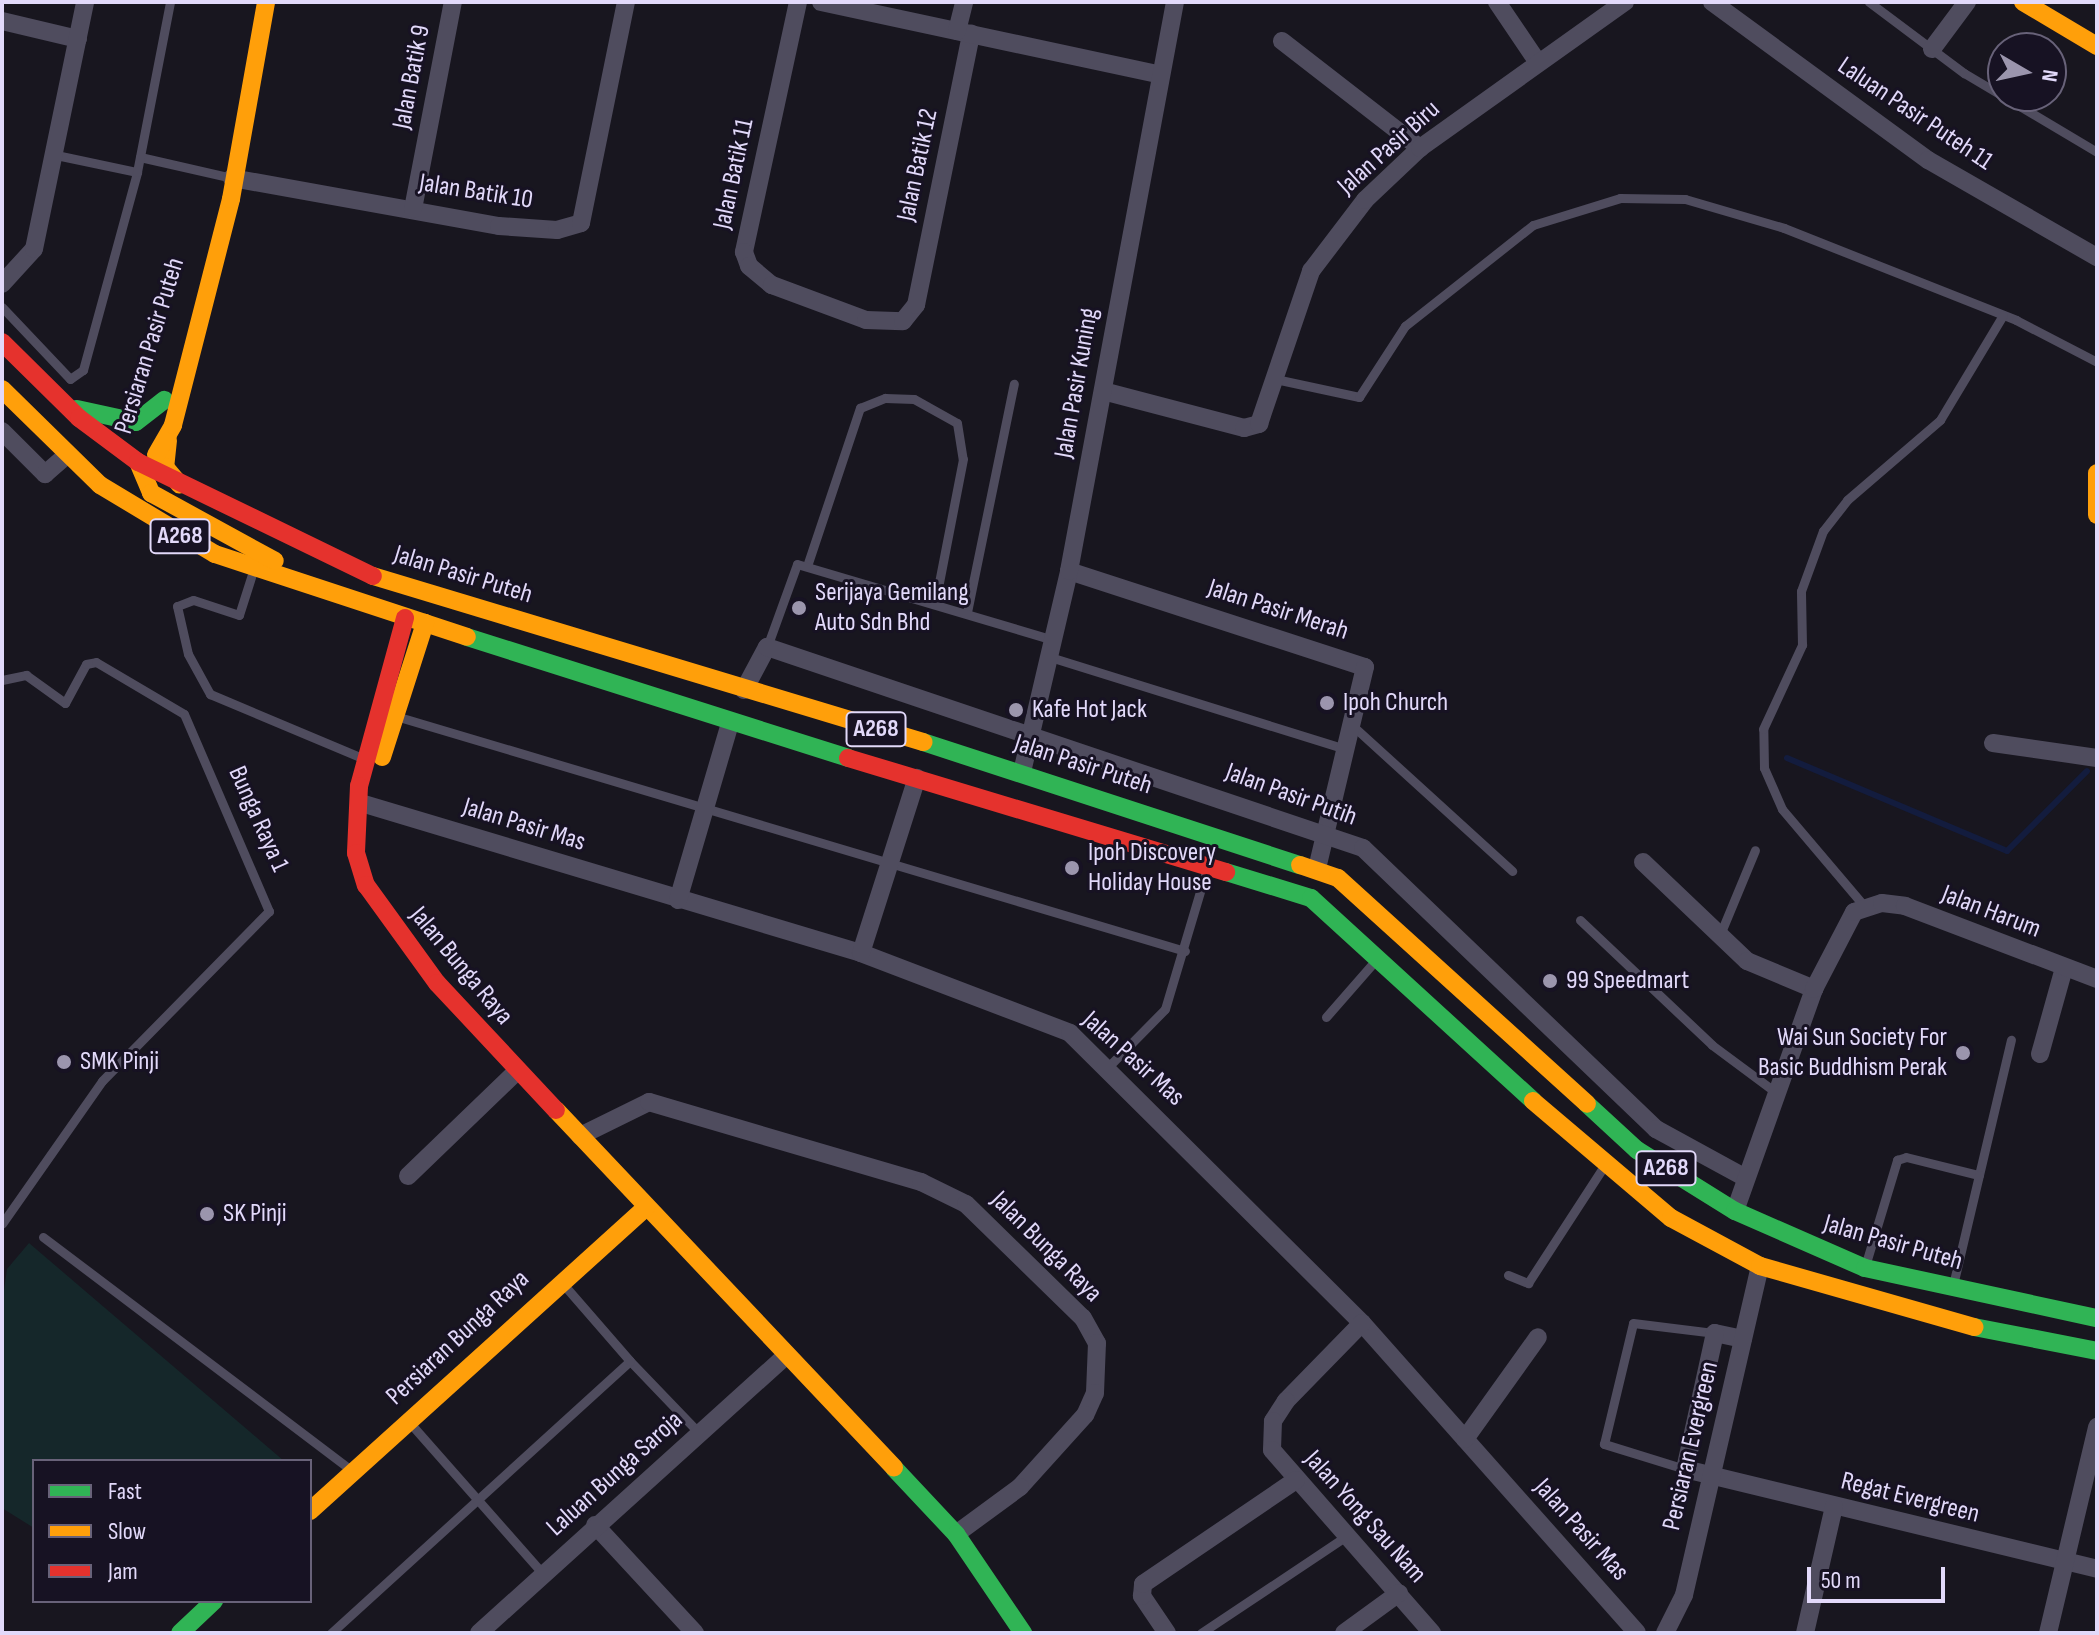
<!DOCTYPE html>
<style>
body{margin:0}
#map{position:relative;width:2099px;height:1635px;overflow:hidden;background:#18161f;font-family:"Sofia Sans Condensed",sans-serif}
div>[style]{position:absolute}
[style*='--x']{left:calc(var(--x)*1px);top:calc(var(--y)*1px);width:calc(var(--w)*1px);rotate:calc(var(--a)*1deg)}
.green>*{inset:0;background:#15272a}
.stream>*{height:6px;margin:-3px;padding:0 3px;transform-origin:3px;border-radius:3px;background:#131c3e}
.lane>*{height:9px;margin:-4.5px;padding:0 4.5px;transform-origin:4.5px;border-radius:4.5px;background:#4f4c5e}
.street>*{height:18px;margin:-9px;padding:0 9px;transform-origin:9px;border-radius:9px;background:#4f4c5e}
.fast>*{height:18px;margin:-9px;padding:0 9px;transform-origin:9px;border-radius:9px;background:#30b455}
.slow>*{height:18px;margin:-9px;padding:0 9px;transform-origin:9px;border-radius:9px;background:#ff9f0a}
.jam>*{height:18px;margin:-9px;padding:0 9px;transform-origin:9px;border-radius:9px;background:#e5322d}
.dots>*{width:22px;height:22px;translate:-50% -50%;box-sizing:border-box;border:4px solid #171223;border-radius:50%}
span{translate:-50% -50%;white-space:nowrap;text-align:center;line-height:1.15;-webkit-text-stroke:6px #171223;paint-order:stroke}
.shield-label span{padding:2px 6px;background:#171223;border:2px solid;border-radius:6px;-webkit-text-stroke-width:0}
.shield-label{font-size:24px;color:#e2d9fa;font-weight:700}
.street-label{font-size:26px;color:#e2d9fa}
.poi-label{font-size:26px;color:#e2d9fa}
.left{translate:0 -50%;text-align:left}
.right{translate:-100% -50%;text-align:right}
.frame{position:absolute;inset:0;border:4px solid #e2d9fa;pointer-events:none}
.legend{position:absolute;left:32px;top:1459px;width:280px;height:144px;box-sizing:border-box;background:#171223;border:2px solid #686279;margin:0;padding:10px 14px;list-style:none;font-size:24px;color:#e2d9fa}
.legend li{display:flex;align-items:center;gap:16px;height:40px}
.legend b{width:40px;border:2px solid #686279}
.north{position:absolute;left:1987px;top:32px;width:80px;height:80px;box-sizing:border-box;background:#171223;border:2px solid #686279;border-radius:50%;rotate:99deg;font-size:22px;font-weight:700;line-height:32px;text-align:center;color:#e2d9fa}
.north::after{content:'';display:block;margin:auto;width:28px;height:36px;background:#9b95ad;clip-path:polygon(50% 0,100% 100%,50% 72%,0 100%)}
.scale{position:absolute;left:1807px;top:1567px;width:138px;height:36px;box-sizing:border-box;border:4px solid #e2d9fa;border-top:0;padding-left:10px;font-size:24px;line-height:28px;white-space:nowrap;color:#e2d9fa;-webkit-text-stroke:6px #171223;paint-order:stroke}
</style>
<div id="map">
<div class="green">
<i style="clip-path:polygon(29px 1243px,284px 1461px,34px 1461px,34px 1528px,2px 1508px,2px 1304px,7px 1269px)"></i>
</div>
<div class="stream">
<i style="--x:1787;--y:758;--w:239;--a:22.9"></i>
<i style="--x:2007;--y:851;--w:113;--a:-45"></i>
</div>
<div class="lane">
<i style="--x:1869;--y:2;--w:119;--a:36.8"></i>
<i style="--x:1964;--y:73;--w:155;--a:30.7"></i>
<i style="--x:56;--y:155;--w:83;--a:11.9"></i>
<i style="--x:140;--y:157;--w:94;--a:12.9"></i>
<i style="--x:2;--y:307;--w:99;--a:46.6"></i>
<i style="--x:70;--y:379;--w:16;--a:-35"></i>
<i style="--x:83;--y:370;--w:205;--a:-74.7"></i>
<i style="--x:137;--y:172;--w:173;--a:-79"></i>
<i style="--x:1280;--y:380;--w:81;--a:12.1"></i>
<i style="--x:1359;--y:397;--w:85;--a:-57.1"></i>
<i style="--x:1405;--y:326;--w:163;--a:-38.3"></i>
<i style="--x:1533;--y:225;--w:91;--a:-17.2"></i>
<i style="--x:1620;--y:198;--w:65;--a:0.9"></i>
<i style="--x:1685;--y:199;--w:103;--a:16.3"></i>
<i style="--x:1784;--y:228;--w:250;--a:21.6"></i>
<i style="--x:2016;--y:320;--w:91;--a:27.4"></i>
<i style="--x:807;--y:566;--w:167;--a:-71.5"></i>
<i style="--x:860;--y:408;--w:27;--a:-22"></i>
<i style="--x:885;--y:398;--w:29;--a:2"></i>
<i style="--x:914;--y:399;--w:49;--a:29.2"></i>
<i style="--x:957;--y:423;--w:36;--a:81"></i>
<i style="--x:963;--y:459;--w:147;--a:101"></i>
<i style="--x:253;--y:571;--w:46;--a:107.7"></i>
<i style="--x:239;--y:615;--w:48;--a:-161.9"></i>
<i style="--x:193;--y:600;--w:17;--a:159"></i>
<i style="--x:177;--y:606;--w:49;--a:77.1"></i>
<i style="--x:188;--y:654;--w:46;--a:61.2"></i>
<i style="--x:210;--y:694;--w:168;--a:22.8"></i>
<i style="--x:967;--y:612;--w:233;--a:-78.4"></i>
<i style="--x:767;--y:647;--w:88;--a:-70.1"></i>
<i style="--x:797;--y:564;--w:267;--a:16.5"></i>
<i style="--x:1050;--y:657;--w:312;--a:17.3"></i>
<i style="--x:2;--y:680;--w:25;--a:-12"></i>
<i style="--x:26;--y:675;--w:48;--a:35.7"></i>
<i style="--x:65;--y:703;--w:44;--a:-61.7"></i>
<i style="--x:86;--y:664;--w:10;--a:-11"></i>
<i style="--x:96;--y:662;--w:102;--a:30.6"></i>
<i style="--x:184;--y:714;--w:215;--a:66.7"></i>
<i style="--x:269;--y:911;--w:238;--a:134.5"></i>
<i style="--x:102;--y:1081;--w:174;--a:125"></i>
<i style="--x:399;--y:717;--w:820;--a:16.58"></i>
<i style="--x:1354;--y:727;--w:214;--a:42.3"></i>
<i style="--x:1865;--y:907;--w:128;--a:-130.3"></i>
<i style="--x:1782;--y:809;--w:45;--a:-113.7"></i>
<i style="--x:1764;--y:768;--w:39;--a:-91"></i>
<i style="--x:1763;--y:729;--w:93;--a:-65.1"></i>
<i style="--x:1802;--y:645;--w:54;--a:-91.1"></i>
<i style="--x:1801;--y:591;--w:64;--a:-69.9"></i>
<i style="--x:1823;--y:531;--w:39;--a:-52"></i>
<i style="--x:1847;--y:500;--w:123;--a:-40.7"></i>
<i style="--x:1940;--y:420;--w:122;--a:-59"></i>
<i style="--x:1580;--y:920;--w:182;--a:43.4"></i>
<i style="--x:1712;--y:1045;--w:77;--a:36.6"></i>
<i style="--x:1719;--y:937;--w:94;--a:-67.5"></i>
<i style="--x:1326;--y:1017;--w:74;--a:-48.8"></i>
<i style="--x:1110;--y:1065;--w:78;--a:-45.5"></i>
<i style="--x:1165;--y:1009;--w:147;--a:-73.4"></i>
<i style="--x:1979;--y:1175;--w:139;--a:-76.7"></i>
<i style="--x:43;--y:1237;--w:385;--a:37.1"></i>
<i style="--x:1866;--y:1263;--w:108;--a:-73.2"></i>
<i style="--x:1897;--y:1160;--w:9;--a:-18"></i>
<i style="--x:1906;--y:1157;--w:75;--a:13.9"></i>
<i style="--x:1979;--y:1175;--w:113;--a:103.3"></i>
<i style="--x:1508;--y:1275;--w:22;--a:22"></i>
<i style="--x:1528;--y:1283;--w:136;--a:-57"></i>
<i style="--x:630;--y:1361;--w:100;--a:46.2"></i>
<i style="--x:410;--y:1423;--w:201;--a:48.6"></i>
<i style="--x:1685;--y:1469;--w:85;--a:-162.8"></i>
<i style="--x:1604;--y:1444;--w:124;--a:-76.5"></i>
<i style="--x:1633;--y:1323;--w:83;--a:7"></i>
<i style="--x:331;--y:1633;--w:404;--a:-42.3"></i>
<i style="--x:630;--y:1361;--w:101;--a:-131"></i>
<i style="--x:1201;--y:1633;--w:177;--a:-33.7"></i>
</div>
<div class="street">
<i style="--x:798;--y:2;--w:256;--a:102.2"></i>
<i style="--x:744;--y:252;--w:15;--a:70"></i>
<i style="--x:749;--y:266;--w:30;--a:40"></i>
<i style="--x:772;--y:285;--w:100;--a:20.4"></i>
<i style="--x:866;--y:320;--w:37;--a:2"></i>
<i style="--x:903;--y:321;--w:21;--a:-51"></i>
<i style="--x:916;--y:305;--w:277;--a:-78.5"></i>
<i style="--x:821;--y:2;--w:345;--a:12.1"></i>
<i style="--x:1497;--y:2;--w:71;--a:55.9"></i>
<i style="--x:1712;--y:2;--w:268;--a:36.2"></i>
<i style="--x:1928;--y:160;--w:195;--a:29.9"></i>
<i style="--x:2;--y:21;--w:78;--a:13.3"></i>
<i style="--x:957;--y:31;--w:30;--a:-76"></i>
<i style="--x:1282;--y:41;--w:175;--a:37.8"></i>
<i style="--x:1932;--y:49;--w:59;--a:-53.3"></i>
<i style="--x:232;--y:178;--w:271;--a:10.2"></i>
<i style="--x:499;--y:226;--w:58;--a:3.9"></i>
<i style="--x:557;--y:230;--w:25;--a:-16"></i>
<i style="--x:581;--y:223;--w:226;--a:-78.5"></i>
<i style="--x:413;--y:209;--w:211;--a:-79.1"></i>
<i style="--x:2;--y:284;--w:47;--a:-47.6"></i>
<i style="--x:34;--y:249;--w:252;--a:-78.3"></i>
<i style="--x:1103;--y:391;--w:146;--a:14.7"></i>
<i style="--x:1244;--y:428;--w:16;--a:-15"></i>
<i style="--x:1259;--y:424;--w:162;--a:-71.2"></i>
<i style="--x:1311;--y:271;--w:89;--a:-52.7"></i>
<i style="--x:1365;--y:200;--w:76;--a:-43.4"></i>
<i style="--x:1420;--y:148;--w:252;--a:-35.5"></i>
<i style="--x:2;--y:431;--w:61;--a:45"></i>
<i style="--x:45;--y:474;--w:30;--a:-41"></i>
<i style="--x:1069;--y:571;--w:311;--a:18"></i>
<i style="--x:1365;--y:667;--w:208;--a:103.4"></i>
<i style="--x:744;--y:690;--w:49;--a:-61.9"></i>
<i style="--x:767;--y:647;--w:629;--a:18.64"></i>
<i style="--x:1363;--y:848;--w:406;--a:43.8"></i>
<i style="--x:1656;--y:1129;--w:102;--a:28.6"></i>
<i style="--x:1993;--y:743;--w:105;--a:8.2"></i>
<i style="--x:1022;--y:772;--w:206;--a:-76.8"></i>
<i style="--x:1069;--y:571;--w:579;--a:-79.45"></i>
<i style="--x:361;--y:803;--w:522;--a:16.7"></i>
<i style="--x:861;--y:953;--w:224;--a:20.9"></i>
<i style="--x:1070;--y:1033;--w:412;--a:44.8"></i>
<i style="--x:1362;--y:1323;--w:414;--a:48.4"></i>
<i style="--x:1643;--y:862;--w:144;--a:43.6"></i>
<i style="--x:1747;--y:961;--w:73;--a:22.7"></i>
<i style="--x:678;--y:900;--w:184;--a:-73.6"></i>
<i style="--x:861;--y:953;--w:184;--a:-72.3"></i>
<i style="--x:2040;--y:1054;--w:89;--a:-74.4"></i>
<i style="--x:580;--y:1136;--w:77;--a:-26.2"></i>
<i style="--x:649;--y:1102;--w:284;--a:16.4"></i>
<i style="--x:921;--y:1182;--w:50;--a:26.1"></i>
<i style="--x:966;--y:1204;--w:163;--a:44.3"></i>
<i style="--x:1083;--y:1318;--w:29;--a:61"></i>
<i style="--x:1097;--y:1343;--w:50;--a:92.3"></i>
<i style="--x:1095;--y:1393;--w:24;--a:114"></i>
<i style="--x:1085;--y:1415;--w:97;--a:132.1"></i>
<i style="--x:1020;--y:1487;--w:79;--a:143.7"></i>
<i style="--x:408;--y:1176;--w:151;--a:-43.9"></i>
<i style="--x:1735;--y:1211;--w:236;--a:-70.4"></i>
<i style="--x:1814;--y:989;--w:87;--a:-62.5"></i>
<i style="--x:1854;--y:912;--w:29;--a:-18"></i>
<i style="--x:1882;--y:903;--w:23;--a:7"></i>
<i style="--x:1905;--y:906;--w:205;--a:20.8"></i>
<i style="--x:1362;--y:1323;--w:109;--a:134.3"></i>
<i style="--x:1286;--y:1401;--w:24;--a:123"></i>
<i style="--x:1273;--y:1421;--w:29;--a:92"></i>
<i style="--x:1272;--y:1450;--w:243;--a:48.8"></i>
<i style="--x:1743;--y:1339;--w:29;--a:-168"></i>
<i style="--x:1715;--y:1333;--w:139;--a:102.4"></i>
<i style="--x:1685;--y:1469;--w:424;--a:13.6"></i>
<i style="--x:1465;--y:1439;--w:125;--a:-54.4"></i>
<i style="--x:595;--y:1525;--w:147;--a:47.2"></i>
<i style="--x:479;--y:1633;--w:415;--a:-42.1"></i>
<i style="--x:1167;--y:1633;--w:45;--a:-124"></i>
<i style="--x:1142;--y:1596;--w:12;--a:-85"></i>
<i style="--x:1143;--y:1584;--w:185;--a:-34.2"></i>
<i style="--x:1344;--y:1633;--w:68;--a:-36"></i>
<i style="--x:1665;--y:1633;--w:42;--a:-63.4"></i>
<i style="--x:1684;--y:1595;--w:338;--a:-77"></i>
<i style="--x:1805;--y:1633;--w:130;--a:-77.1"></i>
<i style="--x:2048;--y:1633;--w:212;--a:-76.6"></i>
</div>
<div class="fast">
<i style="--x:77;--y:409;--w:60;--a:12.4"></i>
<i style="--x:136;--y:422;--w:36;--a:-38"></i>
<i style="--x:467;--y:637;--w:400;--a:17.6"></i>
<i style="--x:923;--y:742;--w:397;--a:18.1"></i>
<i style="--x:1226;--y:872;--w:89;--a:17"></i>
<i style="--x:1311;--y:898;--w:301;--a:42.4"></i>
<i style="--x:1587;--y:1104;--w:68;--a:42.6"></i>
<i style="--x:1637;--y:1150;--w:115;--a:31.9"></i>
<i style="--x:1735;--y:1211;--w:142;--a:23.7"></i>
<i style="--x:1865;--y:1268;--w:237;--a:12.2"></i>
<i style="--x:1974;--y:1327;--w:125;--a:11"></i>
<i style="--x:894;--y:1468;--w:91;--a:46.8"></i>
<i style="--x:956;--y:1534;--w:120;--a:55.9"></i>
<i style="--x:180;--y:1633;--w:47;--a:-43.3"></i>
</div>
<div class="slow">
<i style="--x:2023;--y:2;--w:86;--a:30.7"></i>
<i style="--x:2;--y:389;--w:137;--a:44.4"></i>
<i style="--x:100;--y:485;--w:134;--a:31"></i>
<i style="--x:215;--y:554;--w:265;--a:18.2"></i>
<i style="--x:168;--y:440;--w:27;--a:96"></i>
<i style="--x:165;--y:467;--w:23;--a:50"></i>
<i style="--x:156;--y:455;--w:34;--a:-60"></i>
<i style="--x:173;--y:425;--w:233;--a:-75.6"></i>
<i style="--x:231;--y:199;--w:200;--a:-79.9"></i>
<i style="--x:138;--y:462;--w:34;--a:67"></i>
<i style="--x:151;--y:493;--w:141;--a:28.7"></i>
<i style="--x:2097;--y:473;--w:42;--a:90"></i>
<i style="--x:373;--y:576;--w:575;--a:16.79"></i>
<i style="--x:382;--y:757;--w:141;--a:-72.2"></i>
<i style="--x:1300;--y:865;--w:40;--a:18.9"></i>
<i style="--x:1338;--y:878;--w:336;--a:42.2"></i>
<i style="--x:1533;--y:1101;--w:181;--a:40.3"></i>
<i style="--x:1671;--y:1218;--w:101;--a:28.3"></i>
<i style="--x:1760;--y:1266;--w:223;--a:15.9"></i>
<i style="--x:556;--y:1110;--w:492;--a:46.6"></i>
<i style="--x:310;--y:1511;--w:453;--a:-42.1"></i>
</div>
<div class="jam">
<i style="--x:2;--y:342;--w:108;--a:44.6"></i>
<i style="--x:79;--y:418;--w:74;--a:36.7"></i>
<i style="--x:138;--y:462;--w:261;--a:25.9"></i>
<i style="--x:405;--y:618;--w:174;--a:105.3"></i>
<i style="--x:359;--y:786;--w:67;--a:92.6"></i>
<i style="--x:356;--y:853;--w:34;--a:73"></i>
<i style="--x:366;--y:885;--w:121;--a:54.1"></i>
<i style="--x:437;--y:983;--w:174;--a:46.9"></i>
<i style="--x:848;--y:758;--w:395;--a:16.8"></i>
</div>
<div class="dots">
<i style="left:799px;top:608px;background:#9b95ad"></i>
<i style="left:1327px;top:703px;background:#9b95ad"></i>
<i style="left:1016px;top:710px;background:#9b95ad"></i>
<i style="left:1072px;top:868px;background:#9b95ad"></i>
<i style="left:1550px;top:981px;background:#9b95ad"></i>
<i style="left:1963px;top:1053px;background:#9b95ad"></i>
<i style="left:64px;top:1062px;background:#9b95ad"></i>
<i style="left:207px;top:1214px;background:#9b95ad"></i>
</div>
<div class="shield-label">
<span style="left:180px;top:536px">A268</span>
<span style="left:876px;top:729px">A268</span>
<span style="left:1666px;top:1168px">A268</span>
</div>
<div class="street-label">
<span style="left:412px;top:77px;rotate:-79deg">Jalan Batik 9</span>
<span style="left:1915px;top:114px;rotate:34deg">Laluan Pasir Puteh 11</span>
<span style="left:1389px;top:148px;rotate:-42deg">Jalan Pasir Biru</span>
<span style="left:918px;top:165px;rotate:-78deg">Jalan Batik 12</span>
<span style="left:734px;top:174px;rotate:-78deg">Jalan Batik 11</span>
<span style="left:476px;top:192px;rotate:9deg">Jalan Batik 10</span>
<span style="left:150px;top:346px;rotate:-73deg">Persiaran Pasir Puteh</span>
<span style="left:1077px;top:383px;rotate:-80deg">Jalan Pasir Kuning</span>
<span style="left:463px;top:575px;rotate:17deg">Jalan Pasir Puteh</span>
<span style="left:1278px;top:610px;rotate:18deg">Jalan Pasir Merah</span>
<span style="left:1083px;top:765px;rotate:18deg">Jalan Pasir Puteh</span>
<span style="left:1291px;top:795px;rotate:20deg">Jalan Pasir Putih</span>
<span style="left:258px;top:819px;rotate:66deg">Bunga Raya 1</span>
<span style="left:524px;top:825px;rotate:17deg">Jalan Pasir Mas</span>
<span style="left:1991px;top:912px;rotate:21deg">Jalan Harum</span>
<span style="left:461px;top:966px;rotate:50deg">Jalan Bunga Raya</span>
<span style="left:1133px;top:1059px;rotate:42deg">Jalan Pasir Mas</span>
<span style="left:1893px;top:1243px;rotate:16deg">Jalan Pasir Puteh</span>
<span style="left:1046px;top:1247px;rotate:45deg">Jalan Bunga Raya</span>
<span style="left:458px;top:1338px;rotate:-43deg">Persiaran Bunga Raya</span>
<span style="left:1691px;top:1446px;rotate:-77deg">Persiaran Evergreen</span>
<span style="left:615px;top:1474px;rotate:-42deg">Laluan Bunga Saroja</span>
<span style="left:1910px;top:1498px;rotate:14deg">Regat Evergreen</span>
<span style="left:1365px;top:1517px;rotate:48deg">Jalan Yong Sau Nam</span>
<span style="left:1581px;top:1530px;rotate:48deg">Jalan Pasir Mas</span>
</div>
<div class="poi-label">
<span class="left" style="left:815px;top:608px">Serijaya Gemilang<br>Auto Sdn Bhd</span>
<span class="left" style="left:1343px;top:703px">Ipoh Church</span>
<span class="left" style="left:1032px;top:710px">Kafe Hot Jack</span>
<span class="left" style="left:1088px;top:868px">Ipoh Discovery<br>Holiday House</span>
<span class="left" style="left:1566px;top:981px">99 Speedmart</span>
<span class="right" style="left:1947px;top:1053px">Wai Sun Society For<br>Basic Buddhism Perak</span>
<span class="left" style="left:80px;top:1062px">SMK Pinji</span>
<span class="left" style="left:223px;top:1214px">SK Pinji</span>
</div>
<div class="frame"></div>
<ul class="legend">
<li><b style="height:10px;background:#30b455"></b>Fast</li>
<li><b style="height:10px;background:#ff9f0a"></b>Slow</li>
<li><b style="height:10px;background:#e5322d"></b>Jam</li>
</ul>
<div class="north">N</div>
<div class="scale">50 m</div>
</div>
